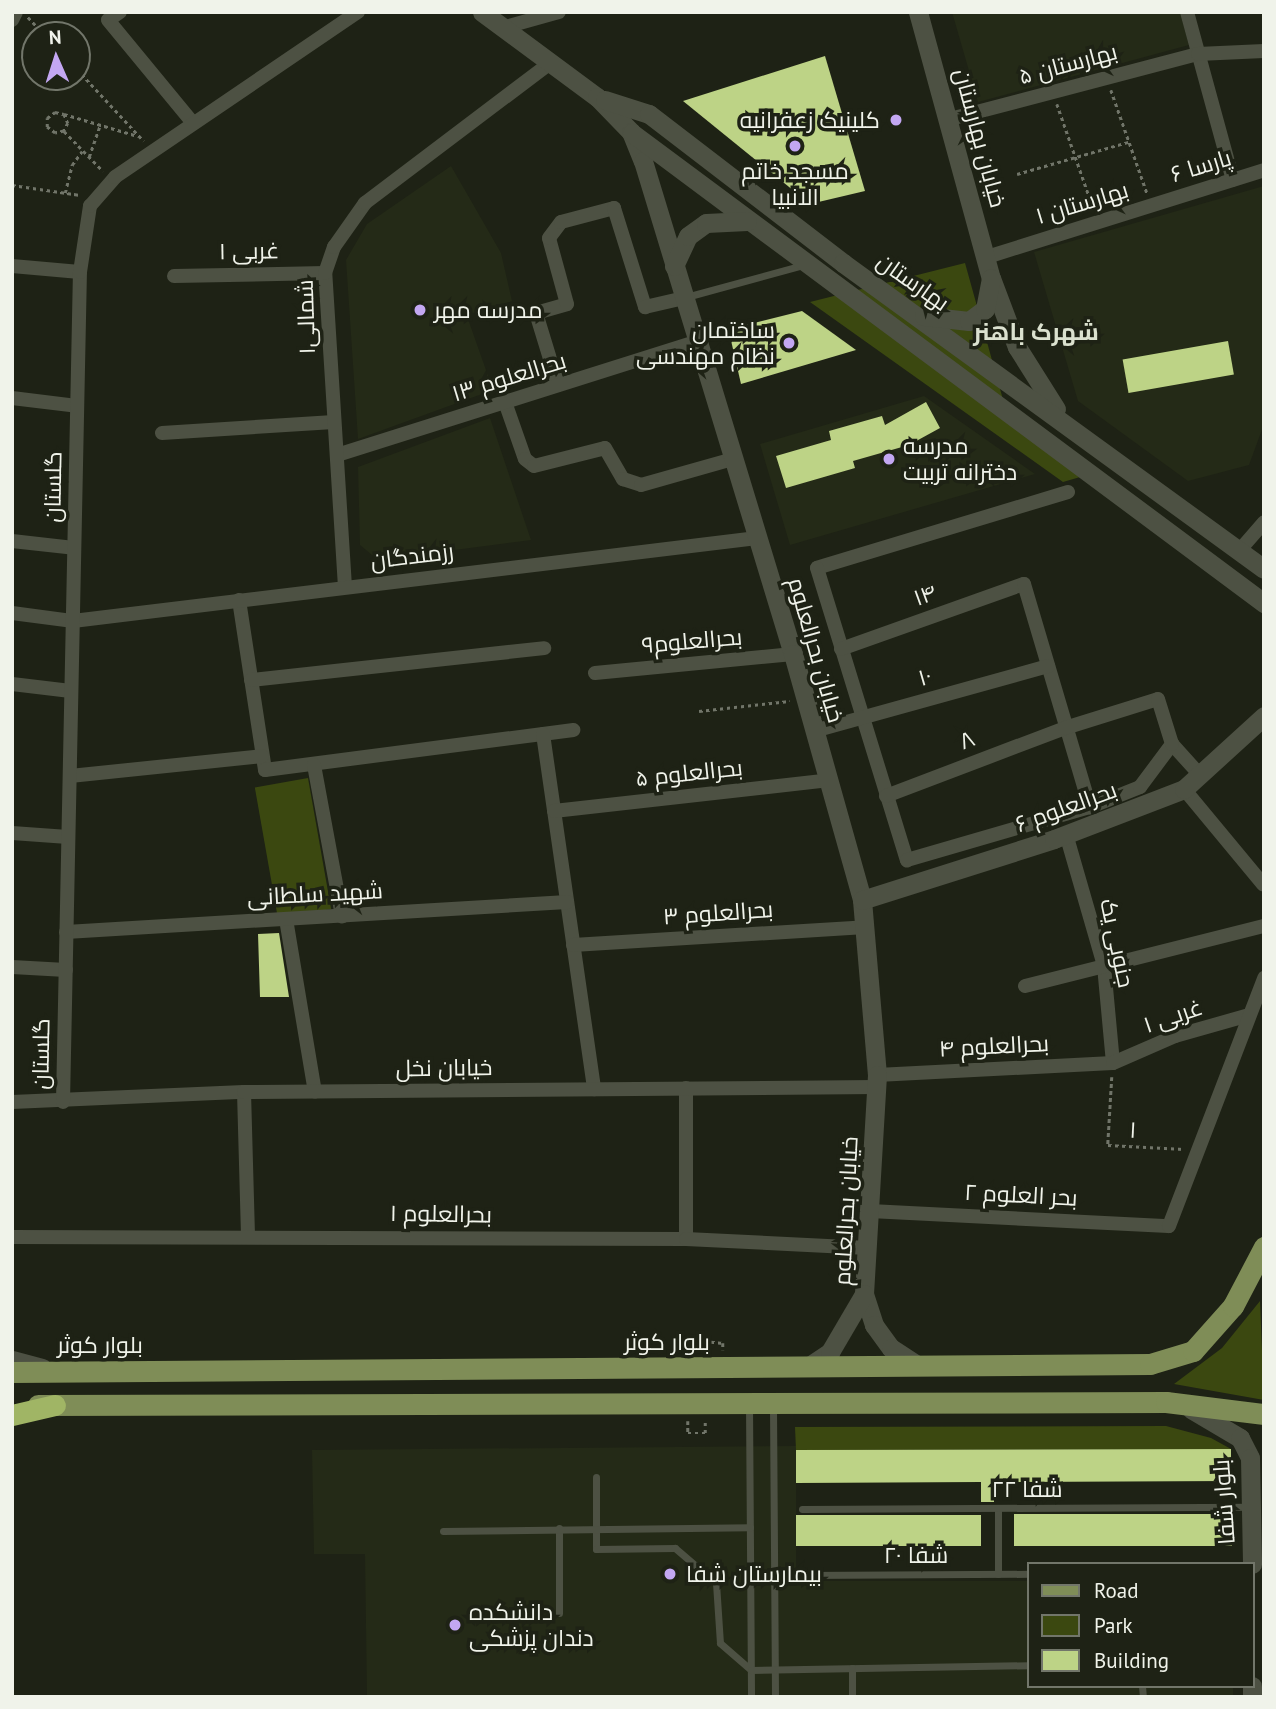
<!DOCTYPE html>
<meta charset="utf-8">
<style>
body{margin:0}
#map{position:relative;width:1276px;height:1709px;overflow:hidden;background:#1e2215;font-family:"PT Sans",Cairo,sans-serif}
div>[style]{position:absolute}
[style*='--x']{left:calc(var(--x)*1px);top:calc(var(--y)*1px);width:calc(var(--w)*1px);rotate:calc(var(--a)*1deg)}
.built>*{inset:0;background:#242a17}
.green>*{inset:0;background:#3b4810;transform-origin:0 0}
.building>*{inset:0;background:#bdd386;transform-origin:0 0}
.path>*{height:2.5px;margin-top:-1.25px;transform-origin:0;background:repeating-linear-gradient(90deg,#717569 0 3.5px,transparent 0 7px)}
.lane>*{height:7px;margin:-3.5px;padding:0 3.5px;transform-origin:3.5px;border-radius:3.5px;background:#4d5143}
.street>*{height:14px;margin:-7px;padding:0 7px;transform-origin:7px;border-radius:7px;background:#4d5143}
.secondary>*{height:19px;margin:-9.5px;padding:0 9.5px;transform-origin:9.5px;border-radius:9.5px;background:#4d5143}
.primary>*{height:21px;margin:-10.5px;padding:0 10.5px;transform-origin:10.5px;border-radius:10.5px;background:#7f8d57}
.highway>*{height:21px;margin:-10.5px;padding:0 10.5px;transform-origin:10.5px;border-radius:10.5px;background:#a0b565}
.dots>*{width:19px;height:19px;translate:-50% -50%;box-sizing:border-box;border:4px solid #1e2215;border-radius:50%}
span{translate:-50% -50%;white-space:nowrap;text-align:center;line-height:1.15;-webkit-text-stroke:7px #1e2215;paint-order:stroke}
.street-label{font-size:23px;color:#f0f3ea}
.poi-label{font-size:23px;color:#f0f3ea}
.right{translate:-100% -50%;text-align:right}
.left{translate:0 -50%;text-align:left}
.neighbourhood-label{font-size:24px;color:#dbe1cf;font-weight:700}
.frame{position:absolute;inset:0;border:14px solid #f0f3ea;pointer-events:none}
.legend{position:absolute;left:1027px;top:1562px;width:228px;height:126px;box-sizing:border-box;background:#1e2215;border:2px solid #72766a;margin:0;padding:9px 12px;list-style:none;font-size:21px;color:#f0f3ea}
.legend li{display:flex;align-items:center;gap:14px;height:35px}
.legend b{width:35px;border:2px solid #72766a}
.north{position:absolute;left:21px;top:21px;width:70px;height:70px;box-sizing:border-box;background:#1e2215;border:2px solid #72766a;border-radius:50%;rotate:357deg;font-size:19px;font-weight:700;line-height:28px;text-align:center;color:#f0f3ea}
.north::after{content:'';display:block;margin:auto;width:24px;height:32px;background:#c3a7f2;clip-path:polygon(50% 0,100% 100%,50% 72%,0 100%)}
</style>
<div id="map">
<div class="built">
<i style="clip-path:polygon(952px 12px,1180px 12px,1189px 45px,978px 102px)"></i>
<i style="clip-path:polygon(451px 166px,501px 253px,512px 301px,468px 319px,493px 390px,358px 439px,346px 260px,367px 224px)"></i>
<i style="clip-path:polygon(1264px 186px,1264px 424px,1249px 465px,1188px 481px,1078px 401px,1034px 252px)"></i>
<i style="clip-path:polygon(924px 396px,1035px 474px,790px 545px,760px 444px)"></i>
<i style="clip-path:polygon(490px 418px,531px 540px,378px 560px,360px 545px,358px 467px)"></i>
<i style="clip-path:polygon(796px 1446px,796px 1581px,1029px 1581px,1029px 1686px,1233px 1686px,1233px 1697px,367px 1697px,365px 1554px,314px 1554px,312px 1450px)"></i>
</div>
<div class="green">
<i style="clip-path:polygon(965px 263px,1007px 414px,1087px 475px,1063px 482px,810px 302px)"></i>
<i style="left:308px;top:778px;width:133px;height:54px;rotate:80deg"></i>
<i style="clip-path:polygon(1260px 1301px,1264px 1400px,1174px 1384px,1222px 1348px)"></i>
<i style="clip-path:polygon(1166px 1426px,1211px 1438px,1231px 1449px,796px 1450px,795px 1427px)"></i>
</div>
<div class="building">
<i style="clip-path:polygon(825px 56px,865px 191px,810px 204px,683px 101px)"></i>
<i style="clip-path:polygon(802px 311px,856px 350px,741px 384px,730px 336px,738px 327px)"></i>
<i style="left:1228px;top:341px;width:34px;height:107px;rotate:80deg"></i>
<i style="clip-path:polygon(926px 402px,940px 428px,909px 445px,853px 461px,855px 468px,786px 488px,776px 456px,831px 440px,829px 431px,882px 416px,885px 425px)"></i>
<i style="clip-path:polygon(279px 933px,289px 997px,260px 997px,258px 934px)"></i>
<i style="clip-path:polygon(1231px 1449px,1231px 1481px,994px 1482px,994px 1502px,981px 1502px,981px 1482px,796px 1483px,796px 1450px)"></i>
<i style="left:1014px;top:1514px;width:218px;height:32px"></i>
<i style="left:796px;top:1515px;width:185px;height:31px"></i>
</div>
<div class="path">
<i style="--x:28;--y:17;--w:25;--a:47"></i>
<i style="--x:77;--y:69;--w:98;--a:47.1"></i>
<i style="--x:1111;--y:90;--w:109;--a:70.7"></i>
<i style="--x:1057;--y:104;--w:112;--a:70.8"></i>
<i style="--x:55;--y:112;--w:9;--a:13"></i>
<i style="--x:64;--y:114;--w:10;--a:66"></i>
<i style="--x:68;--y:123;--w:9;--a:117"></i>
<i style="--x:64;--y:131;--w:9;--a:167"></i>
<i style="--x:55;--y:133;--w:10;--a:-143"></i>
<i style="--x:47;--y:127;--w:9;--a:-90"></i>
<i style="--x:47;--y:118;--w:10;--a:-37"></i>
<i style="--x:64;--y:114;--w:77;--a:16.6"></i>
<i style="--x:64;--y:131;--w:56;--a:45.7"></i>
<i style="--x:89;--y:157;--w:34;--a:-71"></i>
<i style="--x:1017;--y:174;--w:116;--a:-16.1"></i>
<i style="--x:12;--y:185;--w:69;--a:8.4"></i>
<i style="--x:65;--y:193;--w:29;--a:-76"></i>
<i style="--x:72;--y:165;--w:17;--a:-54"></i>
<i style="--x:699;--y:711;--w:91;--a:-6.3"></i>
<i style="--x:1112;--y:1077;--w:68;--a:93.4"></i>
<i style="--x:1108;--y:1145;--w:76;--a:3"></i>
<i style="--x:704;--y:1350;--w:9;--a:-90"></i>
<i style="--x:704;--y:1341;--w:19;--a:6"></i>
<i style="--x:723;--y:1343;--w:7;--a:90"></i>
<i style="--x:688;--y:1421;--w:12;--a:90"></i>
<i style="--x:688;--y:1433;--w:17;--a:0"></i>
<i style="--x:705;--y:1433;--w:13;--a:-90"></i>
</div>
<div class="lane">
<i style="--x:686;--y:297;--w:121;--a:-15.3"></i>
<i style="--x:749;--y:1404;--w:293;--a:89.6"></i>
<i style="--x:773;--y:1407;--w:290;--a:89.6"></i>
<i style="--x:596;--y:1477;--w:72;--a:90"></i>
<i style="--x:596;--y:1549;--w:79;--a:-0.7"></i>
<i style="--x:675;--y:1548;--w:54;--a:40.5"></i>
<i style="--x:716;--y:1583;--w:60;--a:86.2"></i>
<i style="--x:720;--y:1643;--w:41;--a:41.1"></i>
<i style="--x:751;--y:1670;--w:278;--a:-1"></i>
<i style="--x:998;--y:1508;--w:66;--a:90"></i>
<i style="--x:802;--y:1509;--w:448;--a:-0.3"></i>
<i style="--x:559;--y:1528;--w:85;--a:90"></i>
<i style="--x:443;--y:1531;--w:307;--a:-0.7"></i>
<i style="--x:802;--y:1575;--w:227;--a:-0.3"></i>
<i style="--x:852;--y:1668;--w:29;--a:90"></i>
<i style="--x:1142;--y:1686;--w:11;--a:85"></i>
</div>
<div class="street">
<i style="--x:120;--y:12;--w:14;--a:146"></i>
<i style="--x:108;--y:20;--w:134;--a:50.5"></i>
<i style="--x:1187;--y:12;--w:174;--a:74.7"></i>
<i style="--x:12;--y:20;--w:9;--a:-63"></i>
<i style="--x:502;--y:28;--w:59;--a:-15.7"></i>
<i style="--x:950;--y:119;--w:256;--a:-14.7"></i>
<i style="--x:1198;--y:54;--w:66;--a:-2.6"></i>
<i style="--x:987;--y:257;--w:290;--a:-17.4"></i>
<i style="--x:12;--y:266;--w:68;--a:5"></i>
<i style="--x:174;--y:276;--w:151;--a:-1.1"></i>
<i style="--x:558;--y:385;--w:75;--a:-107"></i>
<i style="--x:536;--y:313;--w:32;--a:-16"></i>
<i style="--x:567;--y:304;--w:68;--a:-105.3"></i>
<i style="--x:549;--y:238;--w:20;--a:-53"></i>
<i style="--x:561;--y:222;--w:55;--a:-14.8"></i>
<i style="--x:614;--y:208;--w:104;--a:72.6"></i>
<i style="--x:645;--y:307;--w:39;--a:-13"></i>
<i style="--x:12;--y:398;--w:65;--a:7"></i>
<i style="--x:505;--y:402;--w:60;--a:70.7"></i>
<i style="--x:525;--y:459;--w:11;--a:38"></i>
<i style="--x:534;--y:466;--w:73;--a:-14.2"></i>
<i style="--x:605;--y:448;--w:36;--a:60"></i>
<i style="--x:623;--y:479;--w:19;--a:18"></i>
<i style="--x:641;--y:485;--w:96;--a:-15.8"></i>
<i style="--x:162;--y:433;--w:172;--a:-3.7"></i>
<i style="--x:337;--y:455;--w:376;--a:-17.5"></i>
<i style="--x:1068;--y:492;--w:262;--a:163.2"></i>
<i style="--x:817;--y:568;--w:306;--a:72.9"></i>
<i style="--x:907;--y:860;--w:191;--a:-16.2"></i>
<i style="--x:1090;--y:807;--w:54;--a:-21.8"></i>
<i style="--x:1140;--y:787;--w:54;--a:-53.3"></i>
<i style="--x:1172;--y:744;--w:42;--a:47.9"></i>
<i style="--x:12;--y:541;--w:62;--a:6.4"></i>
<i style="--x:1239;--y:551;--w:38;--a:-49"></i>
<i style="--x:345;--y:587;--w:315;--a:-93.6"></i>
<i style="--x:325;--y:273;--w:28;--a:-71"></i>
<i style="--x:334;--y:247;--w:54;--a:-54.8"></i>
<i style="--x:365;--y:203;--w:232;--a:-37.1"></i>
<i style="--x:239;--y:600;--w:172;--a:81.3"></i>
<i style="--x:265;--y:770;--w:311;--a:-7.4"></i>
<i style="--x:12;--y:613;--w:62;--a:7.5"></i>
<i style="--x:73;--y:621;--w:689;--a:-6.92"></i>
<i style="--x:841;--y:649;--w:194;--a:-19.6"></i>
<i style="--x:1024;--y:584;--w:233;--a:73.5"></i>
<i style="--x:595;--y:673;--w:199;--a:-5.5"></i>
<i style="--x:251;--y:680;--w:295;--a:-6.2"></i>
<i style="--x:12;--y:684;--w:59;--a:6.8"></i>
<i style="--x:814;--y:731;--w:243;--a:-15.5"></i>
<i style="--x:543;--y:734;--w:359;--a:81.8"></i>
<i style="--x:314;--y:765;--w:154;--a:79.5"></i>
<i style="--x:70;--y:776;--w:193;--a:-5.9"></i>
<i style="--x:1184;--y:789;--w:124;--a:50.3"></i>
<i style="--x:886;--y:796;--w:191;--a:-20.8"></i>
<i style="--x:1065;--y:728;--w:97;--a:-17.3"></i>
<i style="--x:1158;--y:699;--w:47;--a:72.7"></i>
<i style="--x:554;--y:811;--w:277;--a:-6.4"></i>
<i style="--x:12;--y:833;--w:56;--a:4.1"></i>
<i style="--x:1066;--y:834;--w:137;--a:73.9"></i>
<i style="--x:1104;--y:966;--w:97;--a:84.7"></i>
<i style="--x:286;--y:919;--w:175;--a:80.5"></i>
<i style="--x:66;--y:932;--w:502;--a:-3.43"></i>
<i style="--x:573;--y:945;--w:293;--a:-3.5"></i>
<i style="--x:12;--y:967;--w:54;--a:3.2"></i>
<i style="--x:1025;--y:986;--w:246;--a:-14.1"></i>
<i style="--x:877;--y:1075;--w:236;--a:-2.9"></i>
<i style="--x:1113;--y:1063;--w:68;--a:-23.5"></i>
<i style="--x:1175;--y:1036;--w:77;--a:-15.8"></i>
<i style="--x:686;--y:1088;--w:151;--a:90"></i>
<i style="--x:244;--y:1092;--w:142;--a:88.4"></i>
<i style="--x:12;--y:1102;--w:232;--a:-2.5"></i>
<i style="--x:244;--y:1092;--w:633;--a:-0.45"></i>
<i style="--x:63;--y:1102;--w:830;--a:-88.83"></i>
<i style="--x:80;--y:272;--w:67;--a:-81.4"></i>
<i style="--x:90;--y:206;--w:38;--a:-49"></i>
<i style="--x:115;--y:177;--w:294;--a:-34.2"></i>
<i style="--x:870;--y:1211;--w:299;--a:2.9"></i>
<i style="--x:1169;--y:1226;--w:266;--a:-69"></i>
<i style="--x:12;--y:1237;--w:674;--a:0.17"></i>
<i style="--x:686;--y:1239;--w:182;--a:2.8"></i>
</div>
<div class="secondary">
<i style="--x:482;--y:12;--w:143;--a:36.5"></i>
<i style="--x:597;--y:97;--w:49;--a:45.8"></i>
<i style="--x:631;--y:132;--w:31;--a:68"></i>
<i style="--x:643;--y:161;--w:515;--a:73.08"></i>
<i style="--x:793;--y:654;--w:255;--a:74.3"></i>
<i style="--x:862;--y:900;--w:176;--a:85.1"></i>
<i style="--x:877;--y:1075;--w:219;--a:93.4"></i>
<i style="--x:864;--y:1294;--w:33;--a:72"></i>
<i style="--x:874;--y:1325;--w:29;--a:54"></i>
<i style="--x:891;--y:1348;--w:31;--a:33"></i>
<i style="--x:918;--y:12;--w:276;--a:74.7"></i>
<i style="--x:991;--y:278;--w:74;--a:69.4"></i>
<i style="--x:1017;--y:347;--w:73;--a:57.8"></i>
<i style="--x:605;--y:100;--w:46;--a:17.7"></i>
<i style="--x:649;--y:114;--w:245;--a:37.5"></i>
<i style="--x:843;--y:263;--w:520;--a:36.01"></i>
<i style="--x:632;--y:133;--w:788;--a:36.64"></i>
<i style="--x:674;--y:266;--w:33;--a:-65"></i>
<i style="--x:688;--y:236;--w:22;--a:-36"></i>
<i style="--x:706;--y:223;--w:41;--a:-2.8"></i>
<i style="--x:924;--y:316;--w:45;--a:6.3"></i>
<i style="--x:969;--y:321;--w:20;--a:-37"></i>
<i style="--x:985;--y:309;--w:31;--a:-79"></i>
<i style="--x:862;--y:900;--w:201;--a:-17.6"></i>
<i style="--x:1054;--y:839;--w:139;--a:-21"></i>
<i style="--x:1184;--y:789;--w:108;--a:-42.4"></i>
<i style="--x:12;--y:1360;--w:31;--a:15"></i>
<i style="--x:808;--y:1367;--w:27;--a:-34"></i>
<i style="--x:830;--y:1352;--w:67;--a:-59.6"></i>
<i style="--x:1191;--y:1409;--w:57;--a:30.6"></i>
<i style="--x:1240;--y:1438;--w:22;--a:63"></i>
<i style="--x:1250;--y:1458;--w:106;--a:88.9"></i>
<i style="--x:1252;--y:1686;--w:11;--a:90"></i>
</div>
<div class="primary">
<i style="--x:12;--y:1372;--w:1138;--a:-0.4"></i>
<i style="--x:1150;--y:1364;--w:45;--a:-16.8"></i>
<i style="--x:1193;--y:1351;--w:60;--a:-48.4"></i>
<i style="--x:1233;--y:1306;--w:67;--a:-62.3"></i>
<i style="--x:38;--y:1405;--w:1128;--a:-0.15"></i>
<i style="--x:1166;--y:1402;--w:99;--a:7"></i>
</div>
<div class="highway">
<i style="--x:12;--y:1415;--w:44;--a:-13.1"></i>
</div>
<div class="dots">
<i style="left:896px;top:120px;background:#c3a7f2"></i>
<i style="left:795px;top:146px;background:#c3a7f2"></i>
<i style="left:420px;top:310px;background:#c3a7f2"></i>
<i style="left:789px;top:343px;background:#c3a7f2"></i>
<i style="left:889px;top:459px;background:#c3a7f2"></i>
<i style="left:670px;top:1574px;background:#c3a7f2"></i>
<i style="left:455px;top:1625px;background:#c3a7f2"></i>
</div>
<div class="street-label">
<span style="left:1068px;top:64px;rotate:-15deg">بهارستان ۵</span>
<span style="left:980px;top:138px;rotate:75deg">خیابان بهارستان</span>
<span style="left:1201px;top:166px;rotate:-17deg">پارسا ۶</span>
<span style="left:1082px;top:203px;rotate:-17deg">بهارستان ۱</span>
<span style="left:249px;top:251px;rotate:-1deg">غربی ۱</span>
<span style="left:913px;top:282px;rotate:35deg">بهارستان</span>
<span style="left:306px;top:317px;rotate:-92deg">شمالی۱</span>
<span style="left:509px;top:377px;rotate:-17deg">بحرالعلوم ۱۳</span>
<span style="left:53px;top:487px;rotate:-89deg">گلستان</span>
<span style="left:412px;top:556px;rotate:-7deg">رزمندگان</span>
<span style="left:925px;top:595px;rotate:-20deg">۱۴</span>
<span style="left:692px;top:641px;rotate:-5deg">بحرالعلوم۹</span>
<span style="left:816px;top:650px;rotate:74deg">خیابان بحرالعلوم</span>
<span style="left:925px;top:677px;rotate:-16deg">۱۰</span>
<span style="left:967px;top:740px;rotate:-21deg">۸</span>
<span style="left:689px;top:773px;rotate:-6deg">بحرالعلوم ۵</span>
<span style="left:1066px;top:807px;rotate:-20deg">بحرالعلوم ۶</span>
<span style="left:315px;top:894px;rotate:-3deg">شهید سلطانی</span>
<span style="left:718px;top:913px;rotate:-4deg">بحرالعلوم ۳</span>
<span style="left:1117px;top:943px;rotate:78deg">جنوبی یک</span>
<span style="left:1173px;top:1016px;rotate:-19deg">غربی ۱</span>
<span style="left:994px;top:1046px;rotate:-3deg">بحرالعلوم ۴</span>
<span style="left:41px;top:1054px;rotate:-89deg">گلستان</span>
<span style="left:444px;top:1068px;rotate:-1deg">خیابان نخل</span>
<span style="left:1133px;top:1130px;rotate:3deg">۱</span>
<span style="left:1021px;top:1195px;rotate:3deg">بحر العلوم ۲</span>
<span style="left:846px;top:1211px;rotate:-87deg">خیابان بحرالعلوم</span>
<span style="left:441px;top:1214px;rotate:1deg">بحرالعلوم ۱</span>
<span style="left:667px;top:1342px">بلوار کوثر</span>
<span style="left:100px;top:1345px">بلوار کوثر</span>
<span style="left:1027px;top:1489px">شفا ۲۲</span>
<span style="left:1224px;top:1502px;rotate:-94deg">بلوار شفا</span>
<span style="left:916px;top:1555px">شفا ۲۰</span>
</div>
<div class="poi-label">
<span class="right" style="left:880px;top:120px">کلینیک زعفرانیه</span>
<span style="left:795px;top:184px">مسجد خاتم<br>الانبیا</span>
<span class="left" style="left:434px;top:310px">مدرسه مهر</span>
<span class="right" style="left:775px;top:343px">ساختمان<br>نظام مهندسی</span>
<span class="left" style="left:903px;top:459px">مدرسه<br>دخترانه تربیت</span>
<span class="left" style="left:686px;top:1574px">بیمارستان شفا</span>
<span class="left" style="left:469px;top:1625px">دانشکده<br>دندان پزشکی</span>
</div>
<div class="neighbourhood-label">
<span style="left:1036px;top:332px">شهرک باهنر</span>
</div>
<div class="frame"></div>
<ul class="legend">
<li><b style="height:9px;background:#7f8d57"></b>Road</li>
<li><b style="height:19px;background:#3b4810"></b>Park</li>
<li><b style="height:19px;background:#bdd386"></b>Building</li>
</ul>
<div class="north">N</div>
</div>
